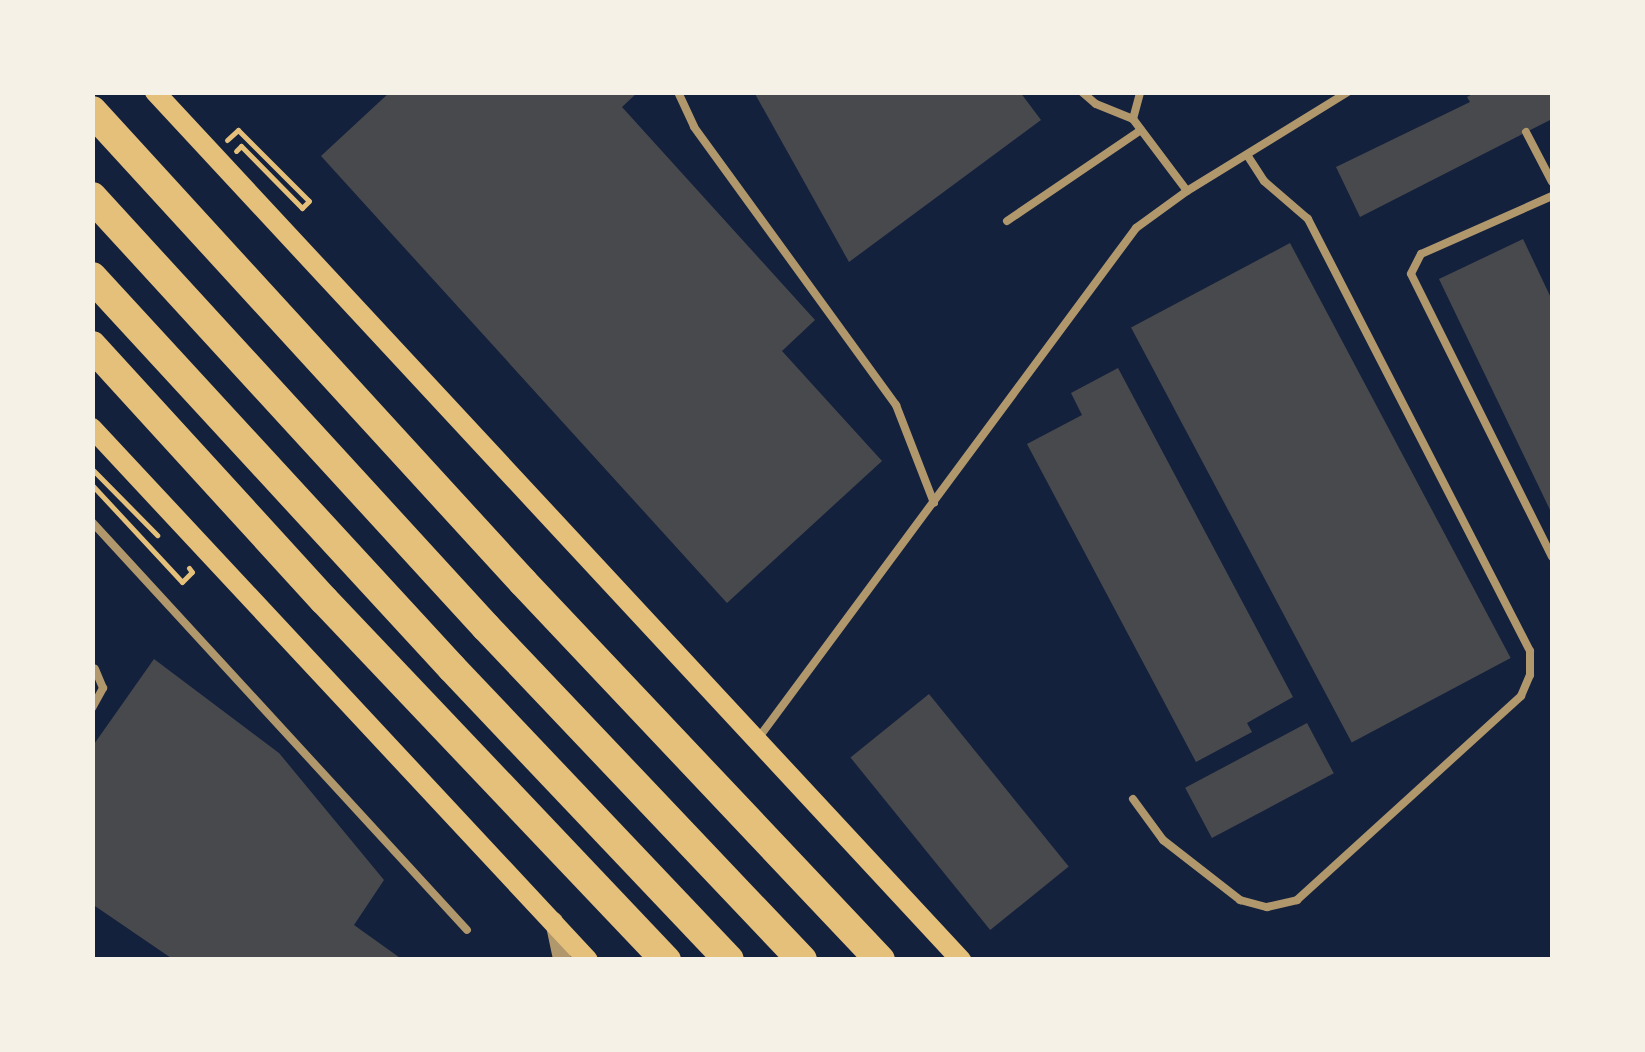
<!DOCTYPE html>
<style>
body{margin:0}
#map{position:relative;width:1645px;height:1052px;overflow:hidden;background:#14213d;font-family:"Open Sans",sans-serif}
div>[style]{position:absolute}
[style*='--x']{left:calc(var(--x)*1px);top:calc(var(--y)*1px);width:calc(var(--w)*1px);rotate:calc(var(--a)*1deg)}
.building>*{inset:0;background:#48494c;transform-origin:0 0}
.path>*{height:5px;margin:-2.5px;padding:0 2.5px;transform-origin:2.5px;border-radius:2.5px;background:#e5c07b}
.service>*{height:8px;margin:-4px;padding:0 4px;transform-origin:4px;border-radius:4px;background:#b1986c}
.tertiary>*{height:18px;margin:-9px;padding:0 9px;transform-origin:9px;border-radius:9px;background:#b1986c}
.secondary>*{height:20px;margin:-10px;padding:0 10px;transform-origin:10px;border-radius:10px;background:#e5c07b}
.motorway>*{height:30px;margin:-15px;padding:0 15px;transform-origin:15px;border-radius:15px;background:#e5c07b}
span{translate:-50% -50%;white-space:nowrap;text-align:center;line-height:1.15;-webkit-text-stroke:8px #f6f1e7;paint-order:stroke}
.frame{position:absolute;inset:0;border:95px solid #f6f1e7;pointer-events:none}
</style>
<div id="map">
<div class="building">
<i style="clip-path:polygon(390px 92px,638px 92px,622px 107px,815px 320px,782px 351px,882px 461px,727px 603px,321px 156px)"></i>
<i style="clip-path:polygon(754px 92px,1020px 92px,1041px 120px,849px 262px)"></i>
<i style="clip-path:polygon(1476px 92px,1552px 92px,1552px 119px,1360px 217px,1336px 167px,1470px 102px,1467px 97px)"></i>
<i style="clip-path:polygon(1523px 239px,1552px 300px,1552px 514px,1439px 279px)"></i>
<i style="left:1290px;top:243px;width:470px;height:180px;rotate:62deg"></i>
<i style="clip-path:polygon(1118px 368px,1293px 697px,1247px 723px,1252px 732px,1196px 762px,1027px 444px,1082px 415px,1071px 393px)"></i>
<i style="clip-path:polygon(154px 659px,279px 753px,384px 880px,354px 925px,403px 960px,174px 960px,92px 904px,92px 747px)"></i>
<i style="left:929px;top:694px;width:222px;height:101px;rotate:51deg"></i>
<i style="left:1307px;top:723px;width:57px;height:138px;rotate:62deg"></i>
</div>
<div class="path">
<i style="--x:227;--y:140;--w:15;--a:-42"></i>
<i style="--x:238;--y:130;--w:100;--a:45"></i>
<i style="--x:309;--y:201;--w:10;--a:135"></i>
<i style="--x:302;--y:208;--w:87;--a:-134.5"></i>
<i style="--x:241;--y:146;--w:7;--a:135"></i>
<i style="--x:92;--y:469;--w:93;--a:45.4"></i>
<i style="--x:92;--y:485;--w:132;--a:47.1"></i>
<i style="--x:182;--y:582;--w:14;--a:-45"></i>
<i style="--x:192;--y:572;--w:5;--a:-127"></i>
</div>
<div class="service">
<i style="--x:678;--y:92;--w:38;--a:65"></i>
<i style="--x:694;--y:127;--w:344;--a:54"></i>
<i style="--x:896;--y:405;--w:105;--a:68.8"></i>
<i style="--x:1082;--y:92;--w:18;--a:41"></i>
<i style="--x:1096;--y:104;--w:40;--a:22"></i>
<i style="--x:1133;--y:119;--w:90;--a:53.1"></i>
<i style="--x:1133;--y:119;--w:28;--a:-75"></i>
<i style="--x:1526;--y:132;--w:56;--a:62.5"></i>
<i style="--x:1552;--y:196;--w:143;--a:156.1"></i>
<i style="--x:1421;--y:254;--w:22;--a:117"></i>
<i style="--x:1411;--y:274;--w:316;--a:63.5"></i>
<i style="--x:1007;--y:221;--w:162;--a:-34.2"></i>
<i style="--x:92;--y:522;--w:554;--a:47.41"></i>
<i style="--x:92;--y:708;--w:23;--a:-61"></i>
<i style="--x:103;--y:688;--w:21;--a:-113"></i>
<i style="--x:757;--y:740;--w:637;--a:-53.49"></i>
<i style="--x:1136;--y:228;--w:63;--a:-36"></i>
<i style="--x:1187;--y:191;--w:189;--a:-31.6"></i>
<i style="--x:1133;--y:799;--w:51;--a:53.8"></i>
<i style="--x:1163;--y:840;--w:98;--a:37.9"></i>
<i style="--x:1240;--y:900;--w:28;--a:15"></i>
<i style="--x:1267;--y:907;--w:31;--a:-13"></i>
<i style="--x:1297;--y:900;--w:303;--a:-42.3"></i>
<i style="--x:1521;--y:696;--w:23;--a:-67"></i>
<i style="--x:1530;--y:675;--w:24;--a:-90"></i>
<i style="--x:1530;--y:651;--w:486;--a:-117.2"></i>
<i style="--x:1308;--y:219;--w:58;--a:-139.2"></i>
<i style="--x:1264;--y:181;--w:31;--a:-123"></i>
</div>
<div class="tertiary">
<i style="--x:554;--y:921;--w:40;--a:78"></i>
</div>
<div class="secondary">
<i style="--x:155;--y:92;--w:1185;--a:47.12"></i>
<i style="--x:92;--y:428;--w:727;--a:47.01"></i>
</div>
<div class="motorway">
<i style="--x:92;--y:111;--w:638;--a:47.54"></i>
<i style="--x:523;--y:582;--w:520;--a:46.64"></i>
<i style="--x:92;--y:197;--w:583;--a:47.5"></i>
<i style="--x:486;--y:627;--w:459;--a:46.5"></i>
<i style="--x:92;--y:277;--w:531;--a:47.36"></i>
<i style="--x:452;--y:668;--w:402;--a:46.5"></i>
<i style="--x:92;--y:346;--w:344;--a:47.6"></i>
<i style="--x:324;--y:600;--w:497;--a:46.5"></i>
</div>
<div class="frame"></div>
</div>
